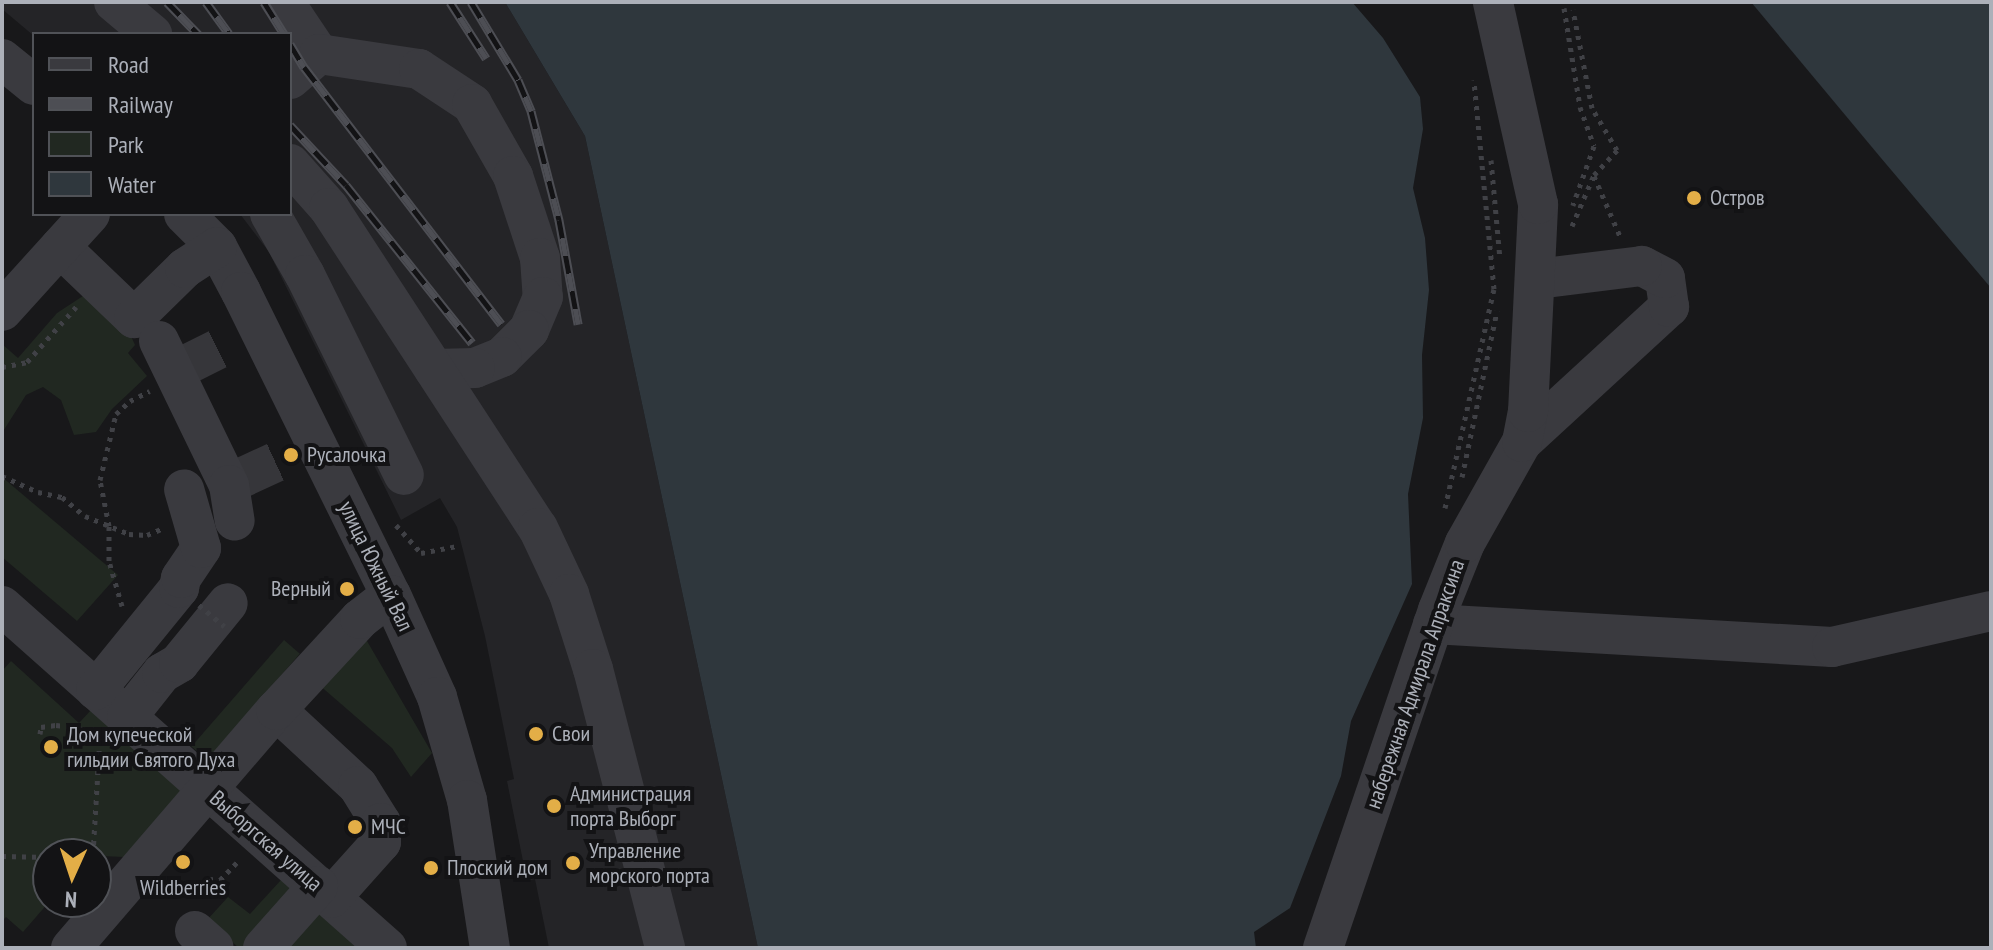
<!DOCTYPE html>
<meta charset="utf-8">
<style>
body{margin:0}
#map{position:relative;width:1993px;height:950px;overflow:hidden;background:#18181a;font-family:"PT Sans Narrow",sans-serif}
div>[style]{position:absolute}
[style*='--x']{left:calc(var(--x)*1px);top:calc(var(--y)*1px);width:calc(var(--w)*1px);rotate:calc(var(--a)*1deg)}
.built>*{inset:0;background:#242427}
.green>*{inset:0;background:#212821;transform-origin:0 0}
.water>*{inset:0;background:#2f373d}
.minor-tunnel>*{height:40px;margin-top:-20px;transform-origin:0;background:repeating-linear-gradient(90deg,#36363a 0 40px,transparent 0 60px)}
.path>*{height:5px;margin-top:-2.5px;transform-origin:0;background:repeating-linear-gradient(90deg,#404146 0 4px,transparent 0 10px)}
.minor>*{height:40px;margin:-20px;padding:0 20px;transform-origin:20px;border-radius:20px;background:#3a3a3f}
.rail>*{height:9px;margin-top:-4.5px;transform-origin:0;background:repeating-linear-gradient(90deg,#131315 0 18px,#4d4e54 0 36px);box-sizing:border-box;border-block:2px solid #4d4e54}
.path-bridge>*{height:5px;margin-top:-2.5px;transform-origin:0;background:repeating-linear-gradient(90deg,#404146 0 4px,transparent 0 10px)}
.dots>*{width:22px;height:22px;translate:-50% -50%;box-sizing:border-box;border:4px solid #131315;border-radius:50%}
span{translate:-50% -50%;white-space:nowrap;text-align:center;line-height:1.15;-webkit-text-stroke:8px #131315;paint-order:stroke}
.poi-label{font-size:22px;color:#acb0b9}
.left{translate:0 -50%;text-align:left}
.right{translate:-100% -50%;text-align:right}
.street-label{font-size:22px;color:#acb0b9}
.frame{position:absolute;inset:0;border:4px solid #acb0b9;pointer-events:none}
.legend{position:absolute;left:32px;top:32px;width:260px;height:184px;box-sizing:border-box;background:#131315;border:2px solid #505257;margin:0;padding:10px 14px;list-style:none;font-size:24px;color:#acb0b9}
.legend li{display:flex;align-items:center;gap:16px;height:40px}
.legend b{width:40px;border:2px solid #505257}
.north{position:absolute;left:32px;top:838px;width:80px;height:80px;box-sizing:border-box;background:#131315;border:2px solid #505257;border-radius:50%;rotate:183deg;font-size:22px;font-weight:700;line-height:32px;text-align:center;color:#acb0b9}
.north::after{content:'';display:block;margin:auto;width:28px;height:36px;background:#e3ae47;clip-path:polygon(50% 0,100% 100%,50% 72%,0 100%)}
</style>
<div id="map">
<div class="built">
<i style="clip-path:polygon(2px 2px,505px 2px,585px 136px,758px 948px,549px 948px,535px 879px,527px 881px,507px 781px,514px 779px,485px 636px,457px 527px,440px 498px,401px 520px,269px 252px,240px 214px,290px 214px,290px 34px,34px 36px,2px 9px)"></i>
</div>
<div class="green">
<i style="clip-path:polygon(83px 296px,131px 336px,135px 345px,128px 353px,147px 376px,112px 409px,96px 432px,74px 435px,61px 400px,43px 387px,26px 395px,2px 433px,2px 344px,18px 358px,57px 313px)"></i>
<i style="clip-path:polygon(2px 477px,118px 575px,77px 621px,2px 557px)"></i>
<i style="left:284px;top:640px;width:21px;height:141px;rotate:41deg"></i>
<i style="clip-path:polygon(367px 641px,432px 753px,411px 777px,392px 748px,318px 684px,357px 642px)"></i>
<i style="clip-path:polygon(11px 661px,79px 723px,92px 709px,183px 791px,125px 857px,48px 854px,49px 902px,23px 932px,6px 917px,2px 921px,2px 671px)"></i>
<i style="clip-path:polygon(281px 880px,359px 948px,239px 948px,207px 920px,228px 897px,250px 914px)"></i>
</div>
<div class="water">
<i style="clip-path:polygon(505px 2px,1352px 2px,1383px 38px,1420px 97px,1423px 129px,1413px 188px,1425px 238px,1429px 290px,1422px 355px,1423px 418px,1408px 494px,1412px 584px,1351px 721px,1341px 776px,1290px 908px,1254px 932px,1256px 948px,758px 948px,585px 136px)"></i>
<i style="clip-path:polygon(1751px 2px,1991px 2px,1991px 288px,1881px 158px)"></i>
</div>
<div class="minor-tunnel">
<i style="--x:182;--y:367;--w:58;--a:-26.6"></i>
<i style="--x:239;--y:479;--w:57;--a:-24.8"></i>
</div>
<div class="path">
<i style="--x:1564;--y:8;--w:100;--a:80.8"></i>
<i style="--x:1580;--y:107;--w:41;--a:70.3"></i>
<i style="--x:1594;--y:146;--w:63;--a:109.6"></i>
<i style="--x:1491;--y:160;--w:98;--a:84.8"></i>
<i style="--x:1594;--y:176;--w:65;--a:66.6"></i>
<i style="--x:1572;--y:226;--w:56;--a:-66.7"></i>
<i style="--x:1594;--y:175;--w:34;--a:-47"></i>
<i style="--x:1617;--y:150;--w:49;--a:-120.8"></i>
<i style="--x:1592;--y:108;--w:100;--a:-101"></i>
<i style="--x:2;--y:367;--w:25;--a:-11"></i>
<i style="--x:27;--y:362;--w:74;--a:-48.3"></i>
<i style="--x:2;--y:476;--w:39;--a:24"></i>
<i style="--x:38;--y:492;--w:25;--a:12"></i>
<i style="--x:62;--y:497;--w:30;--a:40"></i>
<i style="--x:85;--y:516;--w:48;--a:22.2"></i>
<i style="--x:129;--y:534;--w:18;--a:3"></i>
<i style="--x:147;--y:535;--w:15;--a:-23"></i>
<i style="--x:1462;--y:477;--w:170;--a:-78.1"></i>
<i style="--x:1445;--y:508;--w:224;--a:-77.4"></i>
<i style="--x:1494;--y:289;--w:210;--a:-95.5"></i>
<i style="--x:396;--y:525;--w:38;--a:48"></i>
<i style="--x:421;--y:553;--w:36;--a:-11"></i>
<i style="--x:122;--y:606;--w:47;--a:-106.1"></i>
<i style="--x:109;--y:561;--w:35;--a:-90"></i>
<i style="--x:109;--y:526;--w:47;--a:-101.1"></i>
<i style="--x:100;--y:480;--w:68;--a:-76.4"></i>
<i style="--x:116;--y:414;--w:19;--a:-43"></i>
<i style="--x:130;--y:401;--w:22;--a:-27"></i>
<i style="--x:40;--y:734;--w:7;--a:-82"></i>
<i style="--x:41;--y:727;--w:15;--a:-8"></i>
<i style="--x:56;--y:725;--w:23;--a:7"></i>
<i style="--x:79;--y:728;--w:19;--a:25"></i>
<i style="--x:93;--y:854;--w:119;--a:-86.6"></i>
<i style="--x:2;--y:856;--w:46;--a:1.2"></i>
<i style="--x:209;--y:879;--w:11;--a:5"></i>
<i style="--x:220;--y:880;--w:28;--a:-46"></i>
</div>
<div class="minor">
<i style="--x:114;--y:2;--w:50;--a:40.1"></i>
<i style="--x:284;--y:2;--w:63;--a:56.1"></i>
<i style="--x:319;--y:54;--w:38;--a:139"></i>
<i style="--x:319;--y:54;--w:101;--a:8.5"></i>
<i style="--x:419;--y:69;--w:64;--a:33.4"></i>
<i style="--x:472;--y:104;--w:83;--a:60.3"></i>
<i style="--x:513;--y:176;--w:86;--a:71.8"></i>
<i style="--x:540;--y:258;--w:39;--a:86"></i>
<i style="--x:543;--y:297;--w:36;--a:113"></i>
<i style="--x:529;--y:330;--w:38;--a:135"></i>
<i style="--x:502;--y:357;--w:29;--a:158"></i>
<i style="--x:475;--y:368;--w:41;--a:178.6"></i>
<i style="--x:2;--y:59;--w:41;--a:39.1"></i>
<i style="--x:290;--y:164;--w:59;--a:48.4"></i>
<i style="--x:329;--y:208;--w:382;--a:56.9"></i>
<i style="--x:538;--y:528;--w:73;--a:64.8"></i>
<i style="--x:569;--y:594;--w:79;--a:72.3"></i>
<i style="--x:593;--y:669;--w:288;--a:75.5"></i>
<i style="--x:184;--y:214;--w:47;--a:45"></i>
<i style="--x:217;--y:247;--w:51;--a:61.9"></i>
<i style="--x:241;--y:292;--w:338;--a:63.7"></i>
<i style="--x:391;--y:595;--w:112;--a:65.7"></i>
<i style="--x:437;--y:697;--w:107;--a:73.8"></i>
<i style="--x:467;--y:800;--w:150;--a:81.2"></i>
<i style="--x:270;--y:214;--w:70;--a:60.2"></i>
<i style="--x:305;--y:275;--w:223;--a:63.7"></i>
<i style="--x:60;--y:247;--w:103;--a:43.8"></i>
<i style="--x:134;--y:318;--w:71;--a:-44.4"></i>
<i style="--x:185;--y:268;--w:38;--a:-33"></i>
<i style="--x:2;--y:311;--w:131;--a:-47.8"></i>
<i style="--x:159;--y:341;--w:160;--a:64.1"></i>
<i style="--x:229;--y:485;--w:36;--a:81"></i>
<i style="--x:1522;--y:442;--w:200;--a:-42.6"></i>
<i style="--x:1669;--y:307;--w:29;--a:-98"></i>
<i style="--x:1665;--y:278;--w:26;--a:-152"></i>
<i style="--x:1642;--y:266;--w:107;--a:173"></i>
<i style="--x:2;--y:606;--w:515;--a:41.62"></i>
<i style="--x:1433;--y:624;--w:400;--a:3.3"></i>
<i style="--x:1832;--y:647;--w:163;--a:-12.8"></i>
<i style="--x:96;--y:690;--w:132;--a:-50.9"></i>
<i style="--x:179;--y:588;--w:10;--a:-79"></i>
<i style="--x:181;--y:578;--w:36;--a:-56"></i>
<i style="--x:201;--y:548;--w:61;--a:-106.1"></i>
<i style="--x:276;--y:710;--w:112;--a:42.8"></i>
<i style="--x:358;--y:786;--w:44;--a:58.1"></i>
<i style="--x:381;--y:823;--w:19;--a:90"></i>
<i style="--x:381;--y:842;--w:75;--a:131.8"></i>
<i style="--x:127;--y:717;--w:56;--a:-51.5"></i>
<i style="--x:162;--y:673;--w:20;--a:-30"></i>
<i style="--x:179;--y:663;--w:77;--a:-50.8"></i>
<i style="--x:195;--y:931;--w:25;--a:42"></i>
<i style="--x:71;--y:948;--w:314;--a:-49.3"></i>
<i style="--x:276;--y:710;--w:124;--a:-47.3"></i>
<i style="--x:360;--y:619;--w:39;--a:-38"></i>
<i style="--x:263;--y:948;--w:83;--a:-48.4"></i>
<i style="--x:1323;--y:948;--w:357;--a:-71.2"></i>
<i style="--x:1438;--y:610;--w:72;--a:-68.1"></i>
<i style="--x:1465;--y:543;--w:116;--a:-60.6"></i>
<i style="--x:1522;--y:442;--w:31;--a:-79"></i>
<i style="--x:1528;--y:412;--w:208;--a:-87.2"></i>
<i style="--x:1538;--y:204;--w:207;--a:-102.6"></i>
</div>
<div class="rail">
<i style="--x:167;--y:2;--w:45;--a:45.9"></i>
<i style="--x:206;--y:2;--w:39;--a:54"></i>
<i style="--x:264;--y:2;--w:38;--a:58"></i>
<i style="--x:450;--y:2;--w:67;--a:57.3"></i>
<i style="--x:471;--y:2;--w:91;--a:58.9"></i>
<i style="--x:518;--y:80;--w:34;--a:67"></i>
<i style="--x:531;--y:111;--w:113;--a:75.6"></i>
<i style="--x:559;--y:220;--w:106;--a:79.6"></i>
<i style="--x:290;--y:44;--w:27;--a:59"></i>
<i style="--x:304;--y:67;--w:324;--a:52.5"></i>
<i style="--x:290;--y:125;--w:82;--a:47"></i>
<i style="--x:346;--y:185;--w:202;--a:51.4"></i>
</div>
<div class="path-bridge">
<i style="--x:199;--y:605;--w:33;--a:40"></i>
</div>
<div class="dots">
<i style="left:1694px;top:198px;background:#e3ae47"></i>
<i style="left:291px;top:455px;background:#e3ae47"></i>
<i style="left:347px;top:589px;background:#e3ae47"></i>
<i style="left:536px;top:734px;background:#e3ae47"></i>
<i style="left:51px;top:747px;background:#e3ae47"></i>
<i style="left:554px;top:806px;background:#e3ae47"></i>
<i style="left:355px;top:827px;background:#e3ae47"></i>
<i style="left:183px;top:862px;background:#e3ae47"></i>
<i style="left:573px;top:863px;background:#e3ae47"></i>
<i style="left:431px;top:868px;background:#e3ae47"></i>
</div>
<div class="poi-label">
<span class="left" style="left:1710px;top:198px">Остров</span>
<span class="left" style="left:307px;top:455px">Русалочка</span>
<span class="right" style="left:331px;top:589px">Верный</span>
<span class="left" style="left:67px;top:747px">Дом купеческой<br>гильдии Святого Духа</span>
<span class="left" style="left:552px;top:734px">Свои</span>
<span class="left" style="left:570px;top:806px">Администрация<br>порта Выборг</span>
<span class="left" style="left:371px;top:827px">МЧС</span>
<span class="left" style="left:589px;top:863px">Управление<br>морского порта</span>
<span class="left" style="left:447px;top:868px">Плоский дом</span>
<span style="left:183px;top:888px">Wildberries</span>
</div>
<div class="street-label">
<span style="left:376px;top:566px;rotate:64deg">улица Южный Вал</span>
<span style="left:1415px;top:684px;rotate:-71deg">набережная Адмирала Апраксина</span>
<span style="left:266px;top:841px;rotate:41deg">Выборгская улица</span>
</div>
<div class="frame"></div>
<ul class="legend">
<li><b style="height:10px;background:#3a3a3f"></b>Road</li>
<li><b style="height:10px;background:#4d4e54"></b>Railway</li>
<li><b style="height:22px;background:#212821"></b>Park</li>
<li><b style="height:22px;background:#2f373d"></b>Water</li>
</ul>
<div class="north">N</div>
</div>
